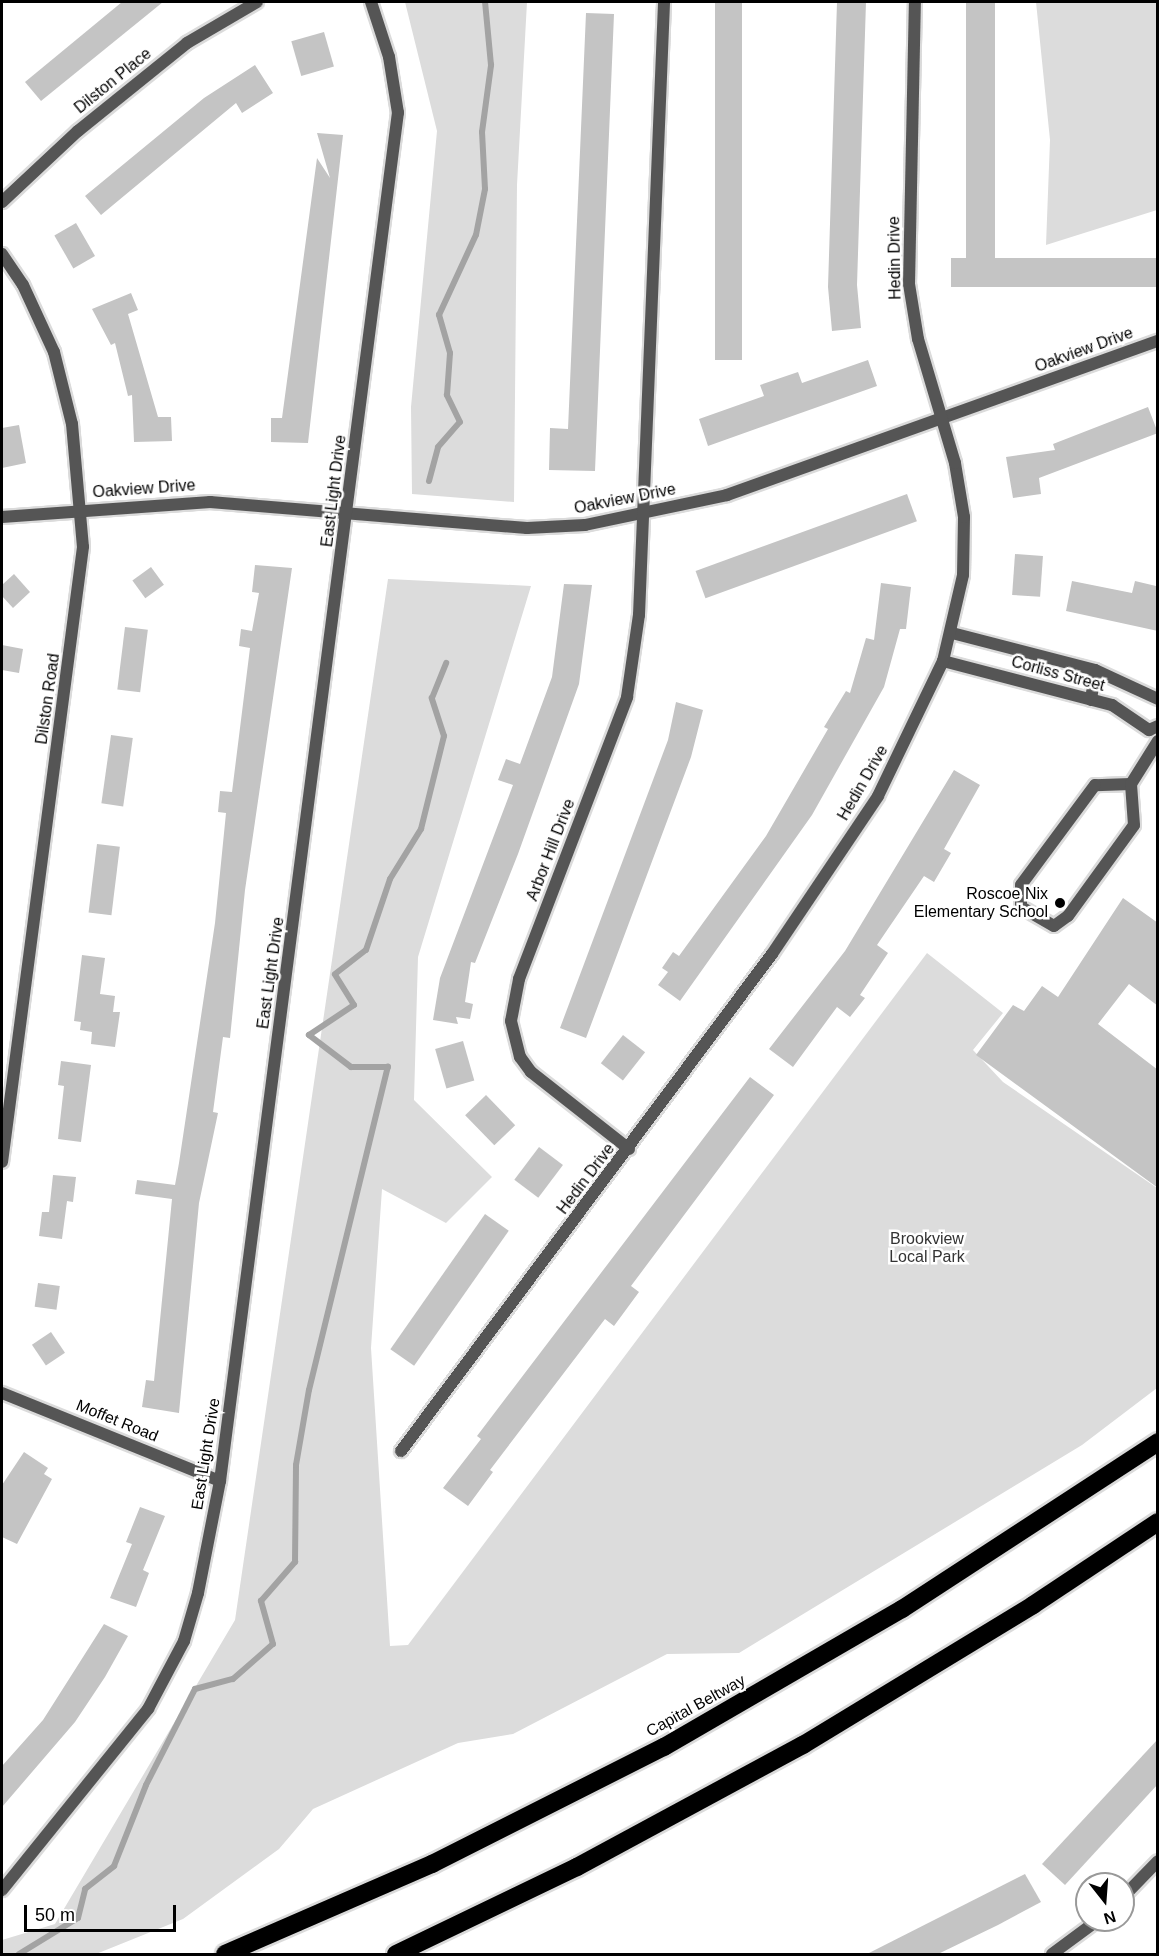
<!DOCTYPE html>
<style>
body{margin:0}
#map{position:relative;width:1159px;height:1956px;overflow:hidden;background:#fff;font-family:Arial,sans-serif}
div>[style]{position:absolute}
[style*='--x']{left:calc(var(--x)*1px);top:calc(var(--y)*1px);width:calc(var(--w)*1px);rotate:calc(var(--a)*1deg)}
.green>*{inset:0;background:#dcdcdc}
.stream>*{height:6px;margin:-3px;padding:0 3px;transform-origin:3px;border-radius:3px;background:#a3a3a3}
.building>*{inset:0;background:#c4c4c4;transform-origin:0 0}
.roads{filter:drop-shadow(2px 0 #dbdbdb) drop-shadow(-2px 0 #dbdbdb) drop-shadow(0 2px #dbdbdb) drop-shadow(0 -2px #dbdbdb)}
.service>*{height:12px;margin:-6px;padding:0 6px;transform-origin:6px;border-radius:6px;background:#555}
.minor>*{height:12px;margin:-6px;padding:0 6px;transform-origin:6px;border-radius:6px;background:#555}
.motorway>*{height:18px;margin:-9px;padding:0 9px;transform-origin:9px;border-radius:9px;background:#000}
.dots>*{width:16px;height:16px;translate:-50% -50%;box-sizing:border-box;border:3px solid #fff;border-radius:50%}
span{translate:-50% -50%;white-space:nowrap;text-align:center;line-height:1.15;-webkit-text-stroke:5px #fff;paint-order:stroke}
.street-label{font-size:16px;color:#000}
.poi-label{font-size:16px;color:#000}
.right{translate:-100% -50%;text-align:right}
.park-label{font-size:16px;color:#333}
.frame{position:absolute;inset:0;border:3px solid #000;pointer-events:none}
.north{position:absolute;left:1075px;top:1872px;width:60px;height:60px;box-sizing:border-box;background:#fff;border:2px solid #999;border-radius:50%;rotate:163deg;font-size:16px;font-weight:700;line-height:24px;text-align:center;color:#000}
.north::after{content:'';display:block;margin:auto;width:21px;height:27px;background:#000;clip-path:polygon(50% 0,100% 100%,50% 72%,0 100%)}
.scale{position:absolute;left:24px;top:1905px;width:152px;height:27px;box-sizing:border-box;border:3px solid #000;border-top:0;padding-left:8px;font-size:18px;line-height:21px;white-space:nowrap;color:#000;-webkit-text-stroke:4px #fff;paint-order:stroke}
</style>
<div id="map">
<div class="green">
<i style="clip-path:polygon(405px 2px,527px 2px,517px 185px,514px 502px,412px 494px,411px 407px,437px 131px)"></i>
<i style="clip-path:polygon(1036px 2px,1158px 2px,1157px 210px,1046px 245px,1050px 140px)"></i>
<i style="clip-path:polygon(388px 579px,531px 586px,418px 957px,414px 1100px,492px 1177px,446px 1223px,382px 1189px,371px 1348px,390px 1646px,408px 1645px,927px 953px,1003px 1013px,973px 1050px,1003px 1082px,1157px 1188px,1157px 1388px,1082px 1445px,739px 1653px,667px 1654px,513px 1734px,458px 1743px,313px 1809px,279px 1849px,183px 1919px,96px 1954px,2px 1954px,2px 1940px,55px 1924px,235px 1620px)"></i>
</div>
<div class="stream">
<i style="--x:429;--y:481;--w:35;--a:-75"></i>
<i style="--x:438;--y:447;--w:33;--a:-49"></i>
<i style="--x:460;--y:422;--w:30;--a:-116"></i>
<i style="--x:447;--y:395;--w:42;--a:-85.9"></i>
<i style="--x:450;--y:353;--w:40;--a:-106"></i>
<i style="--x:439;--y:315;--w:88;--a:-65.2"></i>
<i style="--x:476;--y:235;--w:47;--a:-78.9"></i>
<i style="--x:485;--y:189;--w:57;--a:-93"></i>
<i style="--x:482;--y:132;--w:68;--a:-82.3"></i>
<i style="--x:491;--y:65;--w:63;--a:-95.4"></i>
<i style="--x:19;--y:1954;--w:69;--a:-31.4"></i>
<i style="--x:78;--y:1918;--w:30;--a:-76"></i>
<i style="--x:85;--y:1889;--w:37;--a:-38"></i>
<i style="--x:114;--y:1866;--w:87;--a:-68.4"></i>
<i style="--x:146;--y:1785;--w:108;--a:-63"></i>
<i style="--x:195;--y:1689;--w:39;--a:-15"></i>
<i style="--x:233;--y:1679;--w:53;--a:-41.2"></i>
<i style="--x:273;--y:1644;--w:45;--a:-105.6"></i>
<i style="--x:261;--y:1601;--w:52;--a:-48.9"></i>
<i style="--x:295;--y:1562;--w:97;--a:-89.4"></i>
<i style="--x:296;--y:1465;--w:76;--a:-80.2"></i>
<i style="--x:309;--y:1390;--w:333;--a:-76.3"></i>
<i style="--x:388;--y:1067;--w:37;--a:180"></i>
<i style="--x:351;--y:1067;--w:53;--a:-142.7"></i>
<i style="--x:309;--y:1035;--w:54;--a:-33.7"></i>
<i style="--x:354;--y:1005;--w:36;--a:-122"></i>
<i style="--x:335;--y:974;--w:39;--a:-38"></i>
<i style="--x:366;--y:950;--w:75;--a:-71.3"></i>
<i style="--x:390;--y:879;--w:59;--a:-58.2"></i>
<i style="--x:421;--y:829;--w:96;--a:-76.1"></i>
<i style="--x:444;--y:736;--w:40;--a:-108"></i>
<i style="--x:432;--y:698;--w:38;--a:-68"></i>
</div>
<div class="building">
<i style="clip-path:polygon(122px 2px,163px 2px,41px 101px,25px 82px)"></i>
<i style="left:715px;top:2px;width:27px;height:358px"></i>
<i style="clip-path:polygon(837px 2px,866px 2px,857px 285px,861px 328px,832px 331px,828px 287px)"></i>
<i style="left:966px;top:2px;width:29px;height:273px"></i>
<i style="clip-path:polygon(586px 13px,614px 14px,595px 471px,549px 470px,550px 428px,568px 429px)"></i>
<i style="left:324px;top:32px;width:36px;height:34px;rotate:74deg"></i>
<i style="clip-path:polygon(255px 65px,273px 93px,242px 113px,236px 103px,101px 215px,85px 196px,204px 98px)"></i>
<i style="clip-path:polygon(317px 133px,343px 135px,308px 443px,271px 442px,271px 418px,282px 418px,317px 158px,330px 178px)"></i>
<i style="left:76px;top:223px;width:38px;height:25px;rotate:60deg"></i>
<i style="left:1158px;top:258px;width:29px;height:207px;rotate:90deg"></i>
<i style="clip-path:polygon(131px 293px,138px 310px,128px 314px,158px 417px,171px 417px,172px 441px,134px 442px,132px 395px,128px 396px,115px 343px,111px 345px,92px 309px)"></i>
<i style="clip-path:polygon(868px 360px,877px 386px,708px 446px,699px 419px,764px 396px,760px 385px,798px 372px,802px 383px)"></i>
<i style="clip-path:polygon(1148px 407px,1158px 433px,1039px 478px,1041px 494px,1013px 498px,1006px 457px,1055px 450px,1053px 444px)"></i>
<i style="clip-path:polygon(19px 425px,26px 463px,2px 468px,2px 428px)"></i>
<i style="left:907px;top:494px;width:29px;height:225px;rotate:70deg"></i>
<i style="left:1015px;top:554px;width:28px;height:41px;rotate:4deg"></i>
<i style="clip-path:polygon(255px 565px,292px 568px,245px 890px,230px 1038px,223px 1037px,213px 1112px,218px 1113px,199px 1203px,179px 1413px,142px 1407px,146px 1380px,154px 1381px,172px 1199px,135px 1194px,137px 1180px,175px 1185px,179px 1163px,215px 923px,226px 813px,218px 812px,220px 791px,232px 792px,250px 648px,239px 646px,241px 629px,252px 631px,259px 593px,252px 592px)"></i>
<i style="left:151px;top:567px;width:22px;height:23px;rotate:54deg"></i>
<i style="clip-path:polygon(14px 574px,30px 592px,13px 608px,2px 596px,2px 585px)"></i>
<i style="clip-path:polygon(1072px 581px,1132px 593px,1135px 581px,1156px 586px,1158px 631px,1066px 611px)"></i>
<i style="clip-path:polygon(881px 583px,911px 587px,906px 629px,900px 629px,884px 687px,812px 815px,680px 1001px,658px 985px,668px 972px,662px 968px,673px 952px,679px 956px,766px 836px,828px 729px,824px 727px,846px 691px,850px 693px,866px 638px,874px 640px)"></i>
<i style="clip-path:polygon(564px 584px,592px 585px,579px 684px,518px 854px,475px 963px,471px 962px,465px 1002px,473px 1004px,470px 1019px,456px 1017px,458px 1024px,433px 1020px,440px 978px,513px 785px,498px 780px,506px 759px,520px 764px,552px 677px)"></i>
<i style="left:125px;top:627px;width:23px;height:63px;rotate:7deg"></i>
<i style="clip-path:polygon(2px 645px,23px 649px,19px 673px,2px 670px)"></i>
<i style="clip-path:polygon(676px 702px,703px 710px,691px 757px,586px 1038px,560px 1028px,668px 740px)"></i>
<i style="left:111px;top:735px;width:22px;height:69px;rotate:8deg"></i>
<i style="clip-path:polygon(954px 770px,980px 785px,944px 849px,951px 853px,934px 882px,924px 876px,877px 945px,888px 953px,860px 995px,865px 998px,850px 1017px,837px 1007px,793px 1067px,769px 1049px,845px 951px)"></i>
<i style="left:97px;top:844px;width:23px;height:69px;rotate:7deg"></i>
<i style="clip-path:polygon(1123px 898px,1158px 923px,1158px 1006px,1129px 984px,1098px 1024px,1158px 1070px,1158px 1188px,976px 1055px,1013px 1005px,1024px 1011px,1042px 986px,1058px 997px)"></i>
<i style="clip-path:polygon(82px 955px,105px 958px,100px 994px,115px 996px,113px 1012px,120px 1012px,115px 1047px,91px 1044px,92px 1032px,80px 1030px,81px 1022px,74px 1021px)"></i>
<i style="left:623px;top:1035px;width:28px;height:36px;rotate:38deg"></i>
<i style="left:463px;top:1041px;width:41px;height:29px;rotate:74deg"></i>
<i style="clip-path:polygon(61px 1061px,91px 1065px,81px 1142px,58px 1139px,64px 1086px,58px 1085px)"></i>
<i style="clip-path:polygon(750px 1077px,774px 1095px,631px 1286px,639px 1292px,614px 1326px,605px 1319px,490px 1470px,493px 1472px,468px 1506px,443px 1488px,481px 1439px,477px 1436px)"></i>
<i style="left:486px;top:1095px;width:42px;height:29px;rotate:46deg"></i>
<i style="left:539px;top:1147px;width:30px;height:41px;rotate:37deg"></i>
<i style="clip-path:polygon(53px 1175px,76px 1177px,73px 1202px,67px 1201px,62px 1239px,39px 1236px,42px 1212px,49px 1212px)"></i>
<i style="left:485px;top:1214px;width:29px;height:165px;rotate:35deg"></i>
<i style="left:38px;top:1283px;width:22px;height:24px;rotate:8deg"></i>
<i style="left:51px;top:1332px;width:25px;height:23px;rotate:56deg"></i>
<i style="clip-path:polygon(24px 1452px,48px 1468px,44px 1474px,52px 1479px,17px 1544px,2px 1537px,2px 1485px)"></i>
<i style="clip-path:polygon(140px 1507px,165px 1516px,143px 1570px,149px 1573px,136px 1607px,110px 1598px,132px 1544px,126px 1542px)"></i>
<i style="clip-path:polygon(104px 1624px,128px 1636px,105px 1677px,75px 1722px,2px 1807px,2px 1766px,43px 1720px)"></i>
<i style="clip-path:polygon(1158px 1739px,1158px 1784px,1065px 1885px,1042px 1864px)"></i>
<i style="clip-path:polygon(1025px 1874px,1041px 1902px,998px 1925px,938px 1954px,867px 1954px)"></i>
</div>
<div class="roads">
<div class="service">
<i style="--x:1091;--y:700;--w:30;--a:-82"></i>
<i style="--x:1131;--y:784;--w:36;--a:178"></i>
<i style="--x:1095;--y:785;--w:124;--a:126.5"></i>
<i style="--x:1021;--y:885;--w:22;--a:90"></i>
<i style="--x:1021;--y:907;--w:38;--a:30"></i>
<i style="--x:1054;--y:926;--w:17;--a:-36"></i>
<i style="--x:1068;--y:916;--w:112;--a:-54"></i>
<i style="--x:1134;--y:825;--w:41;--a:-94.2"></i>
<i style="--x:1131;--y:784;--w:51;--a:-57.9"></i>
</div>
<div class="minor">
<i style="--x:2;--y:202;--w:104;--a:-43.1"></i>
<i style="--x:78;--y:131;--w:140;--a:-38.9"></i>
<i style="--x:187;--y:43;--w:81;--a:-30.4"></i>
<i style="--x:2;--y:254;--w:37;--a:56"></i>
<i style="--x:23;--y:285;--w:74;--a:65.2"></i>
<i style="--x:54;--y:352;--w:74;--a:76"></i>
<i style="--x:72;--y:424;--w:123;--a:84.9"></i>
<i style="--x:83;--y:547;--w:620;--a:97.5"></i>
<i style="--x:2;--y:517;--w:209;--a:-4.1"></i>
<i style="--x:210;--y:502;--w:318;--a:4.7"></i>
<i style="--x:527;--y:528;--w:58;--a:-3"></i>
<i style="--x:585;--y:525;--w:145;--a:-11.9"></i>
<i style="--x:727;--y:495;--w:458;--a:-19.7"></i>
<i style="--x:952;--y:633;--w:148;--a:14.5"></i>
<i style="--x:1095;--y:670;--w:69;--a:24.7"></i>
<i style="--x:943;--y:661;--w:175;--a:14.6"></i>
<i style="--x:1112;--y:705;--w:45;--a:34"></i>
<i style="--x:1149;--y:730;--w:10;--a:-24"></i>
<i style="--x:629;--y:1149;--w:125;--a:-141.8"></i>
<i style="--x:531;--y:1072;--w:19;--a:-126"></i>
<i style="--x:520;--y:1057;--w:37;--a:-104"></i>
<i style="--x:511;--y:1021;--w:43;--a:-79.2"></i>
<i style="--x:519;--y:979;--w:302;--a:-69"></i>
<i style="--x:627;--y:697;--w:83;--a:-81.7"></i>
<i style="--x:639;--y:615;--w:614;--a:-87.66"></i>
<i style="--x:2;--y:1393;--w:235;--a:22"></i>
<i style="--x:401;--y:1451;--w:620;--a:-53.26"></i>
<i style="--x:772;--y:954;--w:190;--a:-56.1"></i>
<i style="--x:878;--y:796;--w:150;--a:-64.3"></i>
<i style="--x:943;--y:661;--w:88;--a:-76.9"></i>
<i style="--x:963;--y:575;--w:58;--a:-89"></i>
<i style="--x:964;--y:517;--w:55;--a:-99.5"></i>
<i style="--x:955;--y:463;--w:129;--a:-106.6"></i>
<i style="--x:918;--y:339;--w:56;--a:-99.3"></i>
<i style="--x:909;--y:284;--w:282;--a:-88.8"></i>
<i style="--x:2;--y:1890;--w:233;--a:-51.1"></i>
<i style="--x:148;--y:1709;--w:77;--a:-62.1"></i>
<i style="--x:184;--y:1641;--w:50;--a:-73.7"></i>
<i style="--x:198;--y:1593;--w:114;--a:-78.9"></i>
<i style="--x:220;--y:1481;--w:1380;--a:-82.59"></i>
<i style="--x:398;--y:113;--w:57;--a:-99.1"></i>
<i style="--x:389;--y:57;--w:58;--a:-108.1"></i>
<i style="--x:1123;--y:1897;--w:50;--a:-45.8"></i>
<i style="--x:1052;--y:1954;--w:57;--a:-36.5"></i>
</div>
<div class="motorway">
<i style="--x:225;--y:1954;--w:226;--a:-23.5"></i>
<i style="--x:432;--y:1864;--w:260;--a:-26.8"></i>
<i style="--x:664;--y:1747;--w:275;--a:-30.1"></i>
<i style="--x:902;--y:1609;--w:306;--a:-33.1"></i>
<i style="--x:396;--y:1954;--w:201;--a:-25.7"></i>
<i style="--x:577;--y:1867;--w:257;--a:-28.4"></i>
<i style="--x:803;--y:1745;--w:269;--a:-31.3"></i>
<i style="--x:1033;--y:1605;--w:150;--a:-33.6"></i>
</div>
</div>
<div class="dots">
<i style="left:1060px;top:903px;background:#000"></i>
</div>
<div class="street-label">
<span style="left:113px;top:81px;rotate:-39deg">Dilston Place</span>
<span style="left:895px;top:258px;rotate:-91deg">Hedin Drive</span>
<span style="left:1084px;top:350px;rotate:-20deg">Oakview Drive</span>
<span style="left:144px;top:489px;rotate:-4deg">Oakview Drive</span>
<span style="left:334px;top:491px;rotate:-83deg">East Light Drive</span>
<span style="left:625px;top:499px;rotate:-11deg">Oakview Drive</span>
<span style="left:1058px;top:674px;rotate:15deg">Corliss Street</span>
<span style="left:48px;top:699px;rotate:-82deg">Dilston Road</span>
<span style="left:863px;top:783px;rotate:-60deg">Hedin Drive</span>
<span style="left:551px;top:850px;rotate:-69deg">Arbor Hill Drive</span>
<span style="left:271px;top:973px;rotate:-82deg">East Light Drive</span>
<span style="left:586px;top:1179px;rotate:-53deg">Hedin Drive</span>
<span style="left:117px;top:1421px;rotate:22deg">Moffet Road</span>
<span style="left:206px;top:1454px;rotate:-81deg">East Light Drive</span>
<span style="left:696px;top:1706px;rotate:-29deg">Capital Beltway</span>
</div>
<div class="poi-label">
<span class="right" style="left:1048px;top:903px">Roscoe Nix<br>Elementary School</span>
</div>
<div class="park-label">
<span style="left:927px;top:1248px">Brookview<br>Local Park</span>
</div>
<div class="frame"></div>
<div class="north">N</div>
<div class="scale">50 m</div>
</div>
